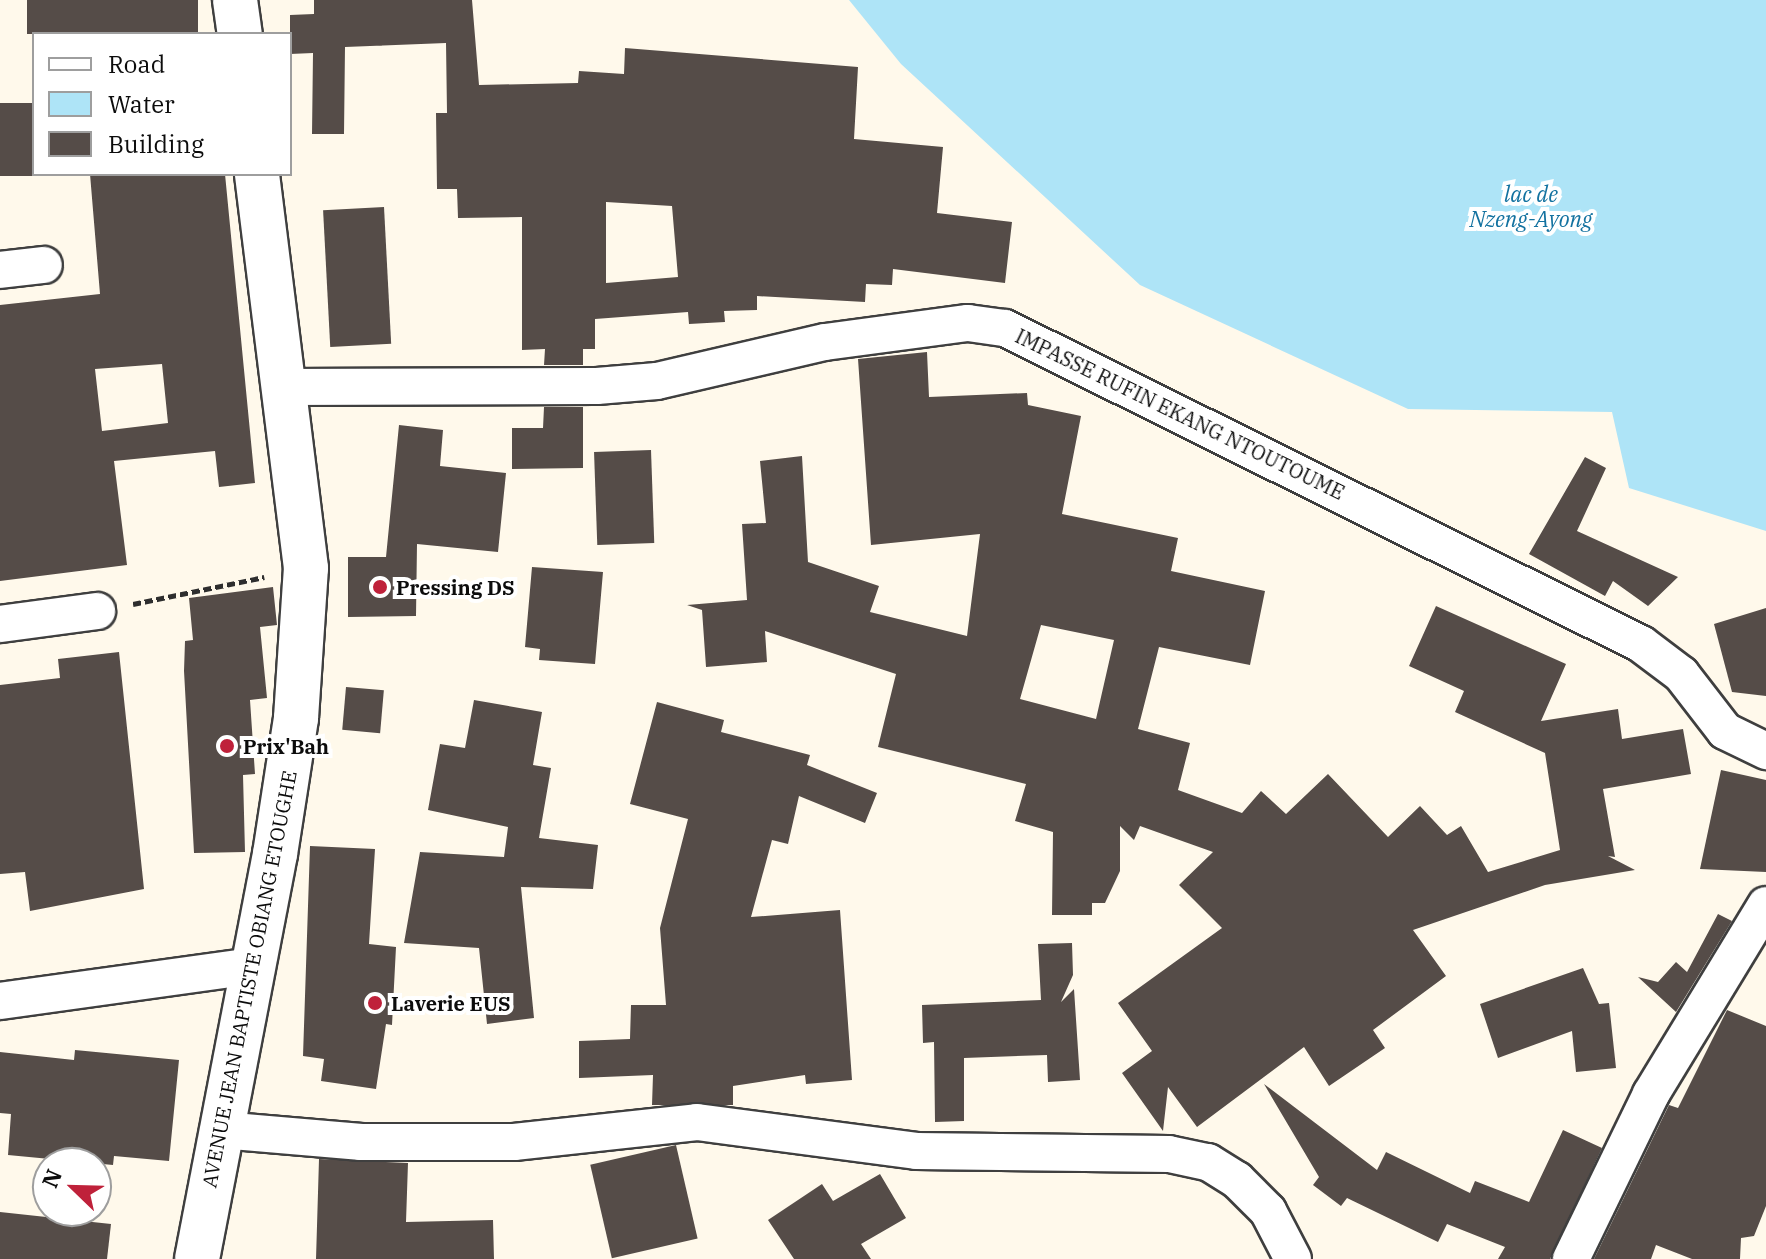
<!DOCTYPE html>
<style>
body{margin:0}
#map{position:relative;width:1766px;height:1259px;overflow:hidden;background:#fff9eb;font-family:"IBM Plex Serif",serif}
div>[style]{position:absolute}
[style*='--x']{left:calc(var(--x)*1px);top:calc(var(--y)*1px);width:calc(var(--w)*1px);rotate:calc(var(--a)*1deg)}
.water>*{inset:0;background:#aee4f7}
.building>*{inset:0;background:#554c48;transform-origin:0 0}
.path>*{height:5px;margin-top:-2.5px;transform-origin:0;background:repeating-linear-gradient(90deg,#2e2e2e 0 8px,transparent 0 12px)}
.roads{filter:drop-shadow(2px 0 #3f3f3f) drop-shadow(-2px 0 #3f3f3f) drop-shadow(0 2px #3f3f3f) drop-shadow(0 -2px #3f3f3f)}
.minor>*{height:36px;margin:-18px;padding:0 18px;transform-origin:18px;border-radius:18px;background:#fff}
.tertiary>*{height:44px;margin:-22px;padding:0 22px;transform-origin:22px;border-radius:22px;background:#fff}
.dots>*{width:22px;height:22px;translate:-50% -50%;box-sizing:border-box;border:4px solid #fff;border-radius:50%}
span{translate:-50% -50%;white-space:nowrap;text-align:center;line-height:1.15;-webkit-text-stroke:8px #fff;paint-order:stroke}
.street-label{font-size:20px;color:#0c0c0c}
.poi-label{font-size:20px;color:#0c0c0c;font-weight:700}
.left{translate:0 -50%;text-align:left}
.water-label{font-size:22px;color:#1372a0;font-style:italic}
.legend{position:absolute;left:32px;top:32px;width:260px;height:144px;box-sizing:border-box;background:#fff;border:2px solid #9e9e9e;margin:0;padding:10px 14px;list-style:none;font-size:24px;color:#0c0c0c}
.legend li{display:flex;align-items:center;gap:16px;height:40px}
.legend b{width:40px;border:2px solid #9e9e9e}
.north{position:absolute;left:32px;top:1147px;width:80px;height:80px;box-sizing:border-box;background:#fff;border:2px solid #9e9e9e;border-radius:50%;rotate:293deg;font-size:22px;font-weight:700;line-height:32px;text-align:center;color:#0c0c0c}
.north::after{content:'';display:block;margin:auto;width:28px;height:36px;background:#bf213a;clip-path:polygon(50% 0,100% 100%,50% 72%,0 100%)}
</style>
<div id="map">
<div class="water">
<i style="clip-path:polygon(849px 0,1766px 0,1766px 531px,1629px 488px,1612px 412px,1408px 409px,1140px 285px,901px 64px)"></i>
</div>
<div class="building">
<i style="left:27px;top:0;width:171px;height:34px"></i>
<i style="clip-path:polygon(evenodd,314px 0,472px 0,479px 85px,578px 83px,579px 71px,624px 74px,625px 48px,858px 67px,854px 139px,943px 147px,937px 213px,1012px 222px,1005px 283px,893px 269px,892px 285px,866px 284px,865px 302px,757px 296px,757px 310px,724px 311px,725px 322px,689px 324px,688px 312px,595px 319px,595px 349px,583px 349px,583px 365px,544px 365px,545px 349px,522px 350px,522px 217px,458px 218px,457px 189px,437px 189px,436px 113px,447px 113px,446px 43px,345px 47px,344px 134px,312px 134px,313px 53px,290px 54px,290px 15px,314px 14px,314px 0,606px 202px,672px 206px,678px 277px,606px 283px,606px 202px)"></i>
<i style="left:34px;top:103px;width:73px;height:34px;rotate:90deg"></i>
<i style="clip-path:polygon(evenodd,90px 174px,225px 174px,255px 483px,219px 487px,215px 451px,114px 461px,127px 565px,0 581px,0 305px,100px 294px,90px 174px,162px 364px,168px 423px,102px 431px,95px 369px,162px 364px)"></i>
<i style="left:384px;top:207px;width:137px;height:61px;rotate:87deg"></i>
<i style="clip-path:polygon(evenodd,927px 352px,929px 397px,1027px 393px,1028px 405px,1081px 416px,1062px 514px,1178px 538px,1171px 571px,1265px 591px,1250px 665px,1159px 647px,1138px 729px,1190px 743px,1178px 790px,1242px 813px,1261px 791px,1286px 814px,1328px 774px,1388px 837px,1420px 806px,1447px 835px,1461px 826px,1488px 872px,1560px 850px,1545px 753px,1455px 712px,1464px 691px,1409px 666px,1436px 606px,1566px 664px,1541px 721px,1618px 709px,1622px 739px,1683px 729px,1691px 774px,1603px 789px,1615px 857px,1608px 856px,1635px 870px,1545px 885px,1413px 930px,1446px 976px,1373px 1030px,1385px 1048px,1329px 1086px,1304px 1047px,1197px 1127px,1168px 1087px,1163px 1131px,1122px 1073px,1152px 1051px,1118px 1003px,1222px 928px,1179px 885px,1213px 852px,1140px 826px,1134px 840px,1120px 826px,1120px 871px,1105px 903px,1092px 903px,1092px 915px,1052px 915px,1053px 832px,1015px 821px,1026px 784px,878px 747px,896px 674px,765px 631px,767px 662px,706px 667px,702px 610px,687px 605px,747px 600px,742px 524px,766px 523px,760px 461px,802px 456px,808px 562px,879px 586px,870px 612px,967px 636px,980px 534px,871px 545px,858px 359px,927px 352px,1041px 625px,1114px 640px,1096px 719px,1020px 699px,1041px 625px)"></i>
<i style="clip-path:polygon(544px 407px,583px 407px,583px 468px,512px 469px,512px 428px,543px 428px)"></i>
<i style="clip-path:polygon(399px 425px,443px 430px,440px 466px,506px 473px,498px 552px,417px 544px,416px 616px,348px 617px,348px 557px,386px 557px)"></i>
<i style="left:651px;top:450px;width:93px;height:57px;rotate:88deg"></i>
<i style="clip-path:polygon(1585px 457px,1606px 468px,1577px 531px,1678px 577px,1648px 606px,1613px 581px,1605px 596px,1529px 554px)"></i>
<i style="clip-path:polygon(532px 567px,603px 572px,595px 664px,539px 660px,540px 649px,525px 647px)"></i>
<i style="clip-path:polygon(273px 587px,277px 625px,260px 627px,267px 698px,250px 700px,255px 774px,243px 775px,245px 852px,194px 853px,184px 671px,185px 641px,193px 640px,189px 598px)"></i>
<i style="clip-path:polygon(1766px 608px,1766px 696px,1732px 692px,1714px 624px)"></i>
<i style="clip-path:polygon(119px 652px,144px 889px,30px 911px,25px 872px,0 874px,0 685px,60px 678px,58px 659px)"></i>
<i style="left:346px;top:687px;width:38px;height:43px;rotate:5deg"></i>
<i style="clip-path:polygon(474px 700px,542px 712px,533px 765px,551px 768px,539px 838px,598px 845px,593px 889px,521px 887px,534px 1018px,487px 1024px,479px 948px,404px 943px,420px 852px,504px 857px,508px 827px,428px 810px,440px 744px,465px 748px)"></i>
<i style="clip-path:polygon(657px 702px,724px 720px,721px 732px,810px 755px,807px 765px,877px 793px,865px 823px,799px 796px,788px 844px,772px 840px,751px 917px,840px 910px,852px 1080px,806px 1084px,805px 1075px,733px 1086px,733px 1105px,652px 1105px,653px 1075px,579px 1078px,579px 1041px,630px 1039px,631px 1005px,666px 1005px,660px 928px,688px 819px,630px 804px)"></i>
<i style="clip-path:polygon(1721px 770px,1766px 780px,1766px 872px,1700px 869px)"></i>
<i style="clip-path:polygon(310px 846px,375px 849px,369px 944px,396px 947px,392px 1025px,386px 1024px,376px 1089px,321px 1081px,324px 1059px,303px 1056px)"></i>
<i style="clip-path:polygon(1718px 914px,1732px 921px,1676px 1012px,1638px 977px,1658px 982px,1676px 962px,1687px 972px)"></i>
<i style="clip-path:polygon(1072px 943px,1073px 975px,1061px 1002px,1074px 989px,1080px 1080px,1048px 1082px,1047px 1055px,964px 1058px,964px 1121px,935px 1122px,934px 1042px,923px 1043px,922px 1005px,1041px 1000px,1038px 944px)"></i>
<i style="clip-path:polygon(1583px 968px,1599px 1004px,1609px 1003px,1616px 1068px,1576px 1072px,1572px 1031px,1498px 1058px,1480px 1004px)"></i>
<i style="clip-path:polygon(1727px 1010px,1766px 1026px,1766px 1206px,1754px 1236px,1741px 1238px,1740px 1259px,1692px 1259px,1656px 1245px,1651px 1259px,1594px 1259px,1669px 1105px,1678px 1108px)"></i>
<i style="clip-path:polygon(75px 1050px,179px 1060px,169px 1161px,114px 1156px,113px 1165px,8px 1155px,11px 1114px,0 1113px,0 1052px,74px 1060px)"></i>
<i style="clip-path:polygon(1264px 1084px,1377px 1170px,1386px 1152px,1470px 1193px,1475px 1181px,1529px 1202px,1563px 1130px,1602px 1148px,1550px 1259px,1498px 1259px,1505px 1247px,1447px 1224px,1438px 1242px,1347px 1198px,1341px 1206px,1313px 1185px,1319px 1177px)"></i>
<i style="left:676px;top:1145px;width:96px;height:88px;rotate:77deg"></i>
<i style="clip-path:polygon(319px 1159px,408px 1163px,406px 1222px,493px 1220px,494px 1259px,316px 1259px)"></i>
<i style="clip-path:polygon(880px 1174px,906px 1218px,861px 1244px,871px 1259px,794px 1259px,768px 1220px,822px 1184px,833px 1201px)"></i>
<i style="clip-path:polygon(0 1212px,111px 1224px,107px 1259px,0 1259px)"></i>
</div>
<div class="path">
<i style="--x:133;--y:604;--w:134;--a:-11.6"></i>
</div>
<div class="roads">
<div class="minor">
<i style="--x:0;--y:270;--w:44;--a:-6.5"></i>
<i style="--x:283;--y:387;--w:314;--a:-0.2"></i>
<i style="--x:597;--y:386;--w:60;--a:-4.8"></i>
<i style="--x:657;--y:381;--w:172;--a:-13.1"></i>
<i style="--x:825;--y:342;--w:144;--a:-7.6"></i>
<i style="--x:968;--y:323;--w:37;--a:8"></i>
<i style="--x:1005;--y:328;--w:710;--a:26.42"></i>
<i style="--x:1641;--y:644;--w:50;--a:36.9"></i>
<i style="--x:1681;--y:674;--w:72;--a:52.3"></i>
<i style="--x:1725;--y:731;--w:46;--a:26"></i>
<i style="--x:0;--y:624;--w:98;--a:-7.6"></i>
<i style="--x:0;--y:1001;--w:255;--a:-7.9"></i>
<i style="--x:221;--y:1130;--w:141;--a:4.9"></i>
<i style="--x:361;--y:1142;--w:153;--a:0"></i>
<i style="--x:514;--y:1142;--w:184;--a:-6.2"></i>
<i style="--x:697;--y:1122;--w:221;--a:7.5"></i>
<i style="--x:916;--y:1151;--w:253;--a:0.7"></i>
<i style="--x:1169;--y:1154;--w:40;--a:12"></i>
<i style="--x:1208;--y:1162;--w:34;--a:32"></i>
<i style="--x:1237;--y:1180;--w:44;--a:45"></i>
<i style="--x:1268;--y:1211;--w:54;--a:62.5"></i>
<i style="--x:1571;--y:1259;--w:183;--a:-64.1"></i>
<i style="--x:1651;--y:1094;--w:221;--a:-58.7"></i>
</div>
<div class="tertiary">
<i style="--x:235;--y:0;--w:34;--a:82"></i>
<i style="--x:197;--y:1259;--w:412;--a:-79.1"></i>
<i style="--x:275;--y:854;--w:138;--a:-81.2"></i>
<i style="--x:296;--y:718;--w:150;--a:-86.2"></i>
<i style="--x:306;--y:568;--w:397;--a:-97.1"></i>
</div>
</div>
<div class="dots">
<i style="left:380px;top:587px;background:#bf213a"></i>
<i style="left:227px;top:746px;background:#bf213a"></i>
<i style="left:375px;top:1003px;background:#bf213a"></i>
</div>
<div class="street-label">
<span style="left:1180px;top:414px;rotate:26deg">IMPASSE RUFIN EKANG NTOUTOUME</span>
<span style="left:249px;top:979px;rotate:-79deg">AVENUE JEAN BAPTISTE OBIANG ETOUGHE</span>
</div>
<div class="poi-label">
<span class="left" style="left:396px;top:587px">Pressing DS</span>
<span class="left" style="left:243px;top:746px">Prix'Bah</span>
<span class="left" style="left:391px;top:1003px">Laverie EUS</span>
</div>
<div class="water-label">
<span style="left:1531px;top:206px">lac de<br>Nzeng-Ayong</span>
</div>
<ul class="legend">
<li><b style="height:10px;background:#fff"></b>Road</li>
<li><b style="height:22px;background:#aee4f7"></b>Water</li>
<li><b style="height:22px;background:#554c48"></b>Building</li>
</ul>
<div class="north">N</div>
</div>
